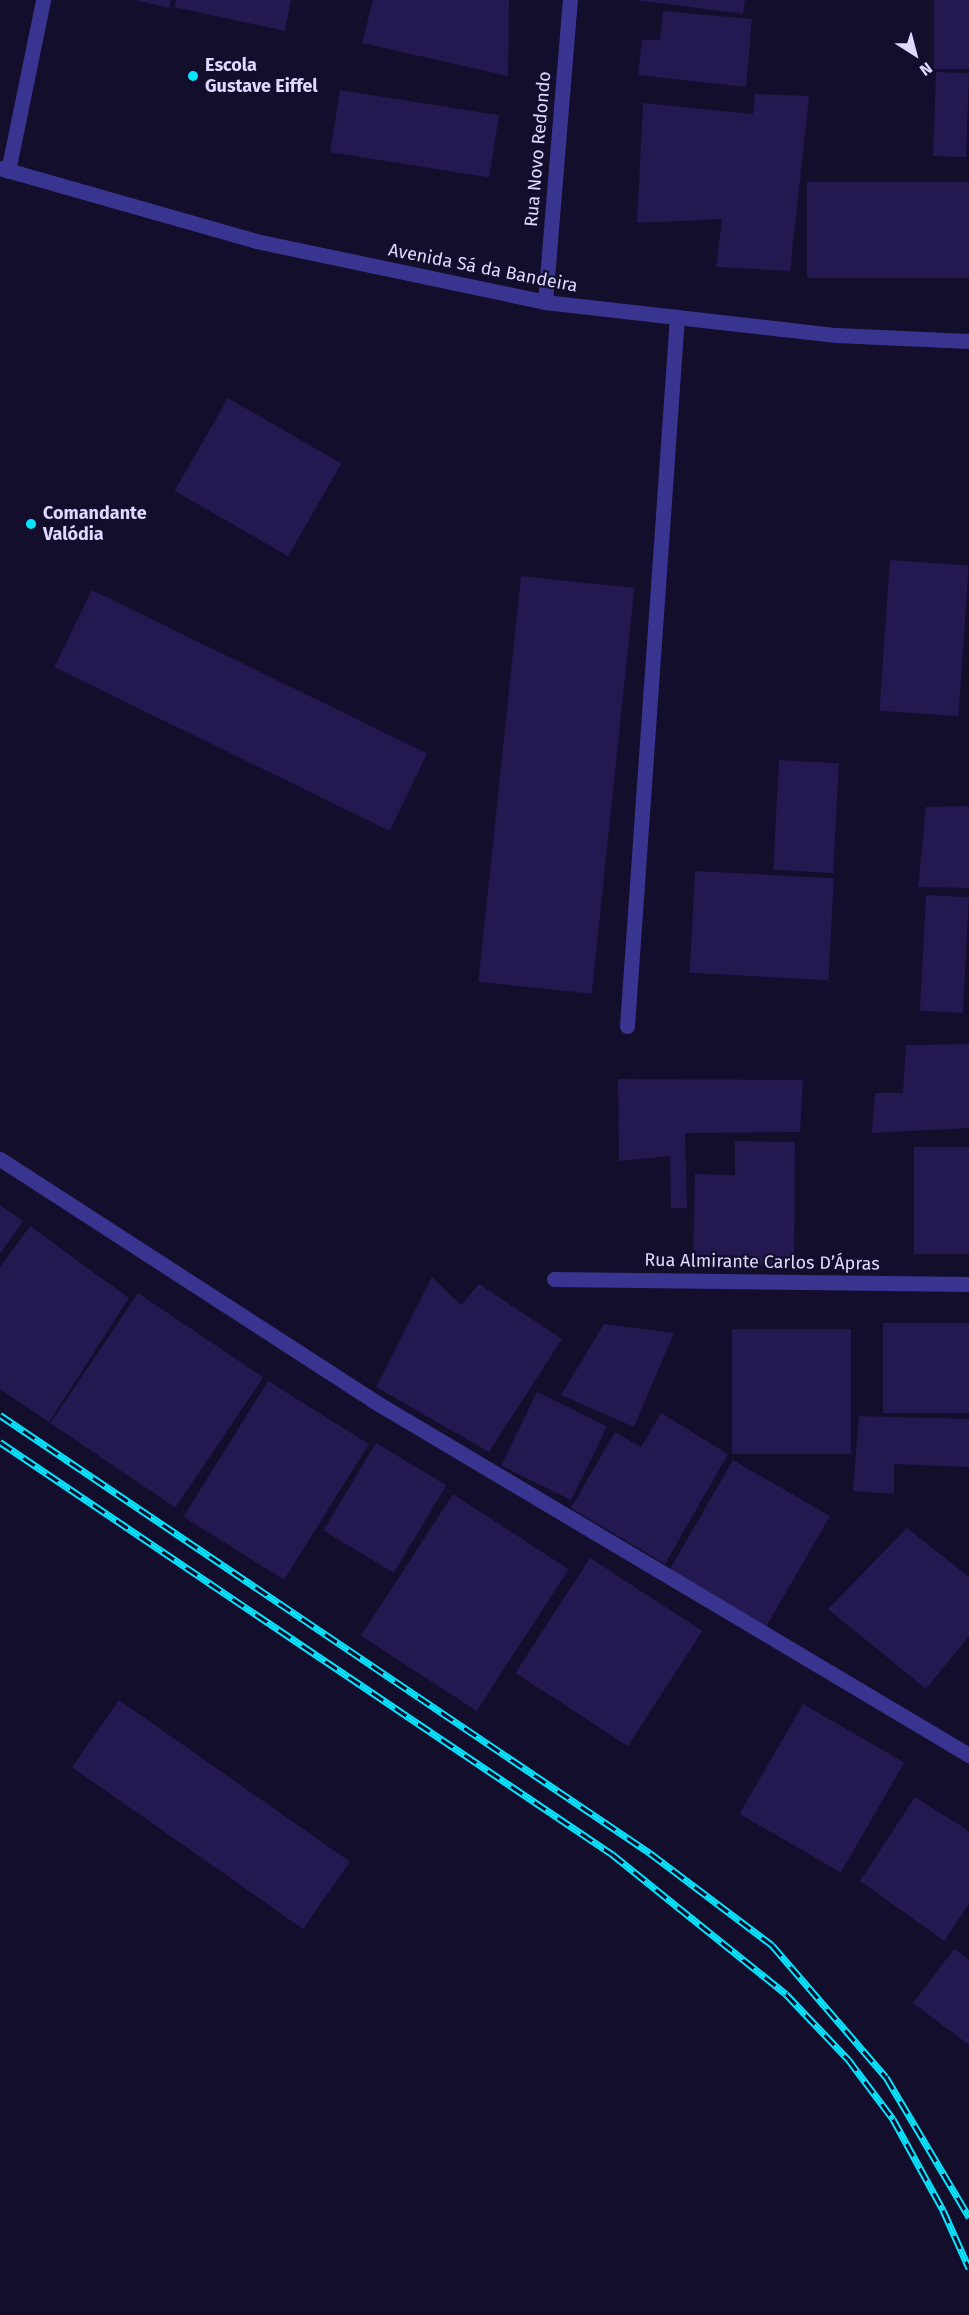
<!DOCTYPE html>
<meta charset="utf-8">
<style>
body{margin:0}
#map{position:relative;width:969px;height:2315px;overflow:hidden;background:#130e2c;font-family:"Fira Sans",sans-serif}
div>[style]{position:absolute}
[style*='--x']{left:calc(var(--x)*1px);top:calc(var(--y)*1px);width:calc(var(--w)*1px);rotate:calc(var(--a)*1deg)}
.building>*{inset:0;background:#23184f;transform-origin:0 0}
.minor>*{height:15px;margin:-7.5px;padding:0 7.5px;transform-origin:7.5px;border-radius:7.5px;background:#383490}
.rail>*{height:7px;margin-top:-3.5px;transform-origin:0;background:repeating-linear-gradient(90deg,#130e2c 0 14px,#05e5ff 0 28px);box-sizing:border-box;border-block:2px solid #05e5ff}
.dots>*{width:16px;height:16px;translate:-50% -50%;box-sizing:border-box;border:3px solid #130e2c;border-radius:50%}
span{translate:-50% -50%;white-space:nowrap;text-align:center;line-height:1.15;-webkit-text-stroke:4.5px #130e2c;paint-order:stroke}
.poi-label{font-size:18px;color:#ddd9ff;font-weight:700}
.left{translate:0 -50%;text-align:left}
.street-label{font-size:18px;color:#ddd9ff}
.north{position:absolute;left:885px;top:24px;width:60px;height:60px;-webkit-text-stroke:4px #130e2c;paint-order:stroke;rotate:144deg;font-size:16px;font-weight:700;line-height:24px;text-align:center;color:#ddd9ff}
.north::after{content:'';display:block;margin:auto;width:21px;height:27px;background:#ddd9ff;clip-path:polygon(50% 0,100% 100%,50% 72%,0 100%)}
</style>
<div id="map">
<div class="building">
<i style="clip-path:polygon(135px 0,171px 0,169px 8px)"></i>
<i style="clip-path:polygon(176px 0,291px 0,285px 31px,174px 7px)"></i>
<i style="clip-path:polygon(373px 0,509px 0,508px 76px,362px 43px)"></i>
<i style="clip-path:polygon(636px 0,745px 0,743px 14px)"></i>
<i style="left:934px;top:0;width:35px;height:69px"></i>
<i style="clip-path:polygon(663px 11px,752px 19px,746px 87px,638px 75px,642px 40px,660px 40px)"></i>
<i style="left:936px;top:72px;width:33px;height:84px;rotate:2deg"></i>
<i style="left:340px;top:90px;width:161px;height:63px;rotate:9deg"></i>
<i style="clip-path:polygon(755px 94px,809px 96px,790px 271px,716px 267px,722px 219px,637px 223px,643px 103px,753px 114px)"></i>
<i style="left:969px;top:182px;width:96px;height:162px;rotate:90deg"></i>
<i style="left:228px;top:398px;width:131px;height:107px;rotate:30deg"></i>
<i style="left:890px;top:560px;width:79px;height:151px;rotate:4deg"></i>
<i style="left:521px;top:576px;width:114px;height:408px;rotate:6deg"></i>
<i style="left:92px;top:590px;width:373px;height:86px;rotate:26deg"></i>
<i style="left:779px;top:760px;width:60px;height:110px;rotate:3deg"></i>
<i style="clip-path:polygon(969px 806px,969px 888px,918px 887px,926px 807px)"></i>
<i style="left:695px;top:871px;width:139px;height:102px;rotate:3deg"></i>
<i style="left:926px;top:895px;width:43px;height:116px;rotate:3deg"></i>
<i style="clip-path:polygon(969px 1044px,969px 1128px,872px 1133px,875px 1093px,903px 1093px,906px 1045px)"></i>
<i style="clip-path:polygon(618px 1079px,803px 1080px,800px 1132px,685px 1133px,687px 1208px,671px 1208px,670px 1156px,619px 1161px)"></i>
<i style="clip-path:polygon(735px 1141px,795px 1142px,794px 1266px,693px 1263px,695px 1174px,735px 1175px)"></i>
<i style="left:969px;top:1147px;width:107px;height:55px;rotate:90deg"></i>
<i style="clip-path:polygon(0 1205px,23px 1221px,0 1254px)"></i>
<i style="clip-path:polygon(30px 1226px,129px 1298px,49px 1422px,0 1389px,0 1267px)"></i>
<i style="clip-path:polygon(432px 1277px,461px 1305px,479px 1284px,562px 1339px,489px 1452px,376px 1387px)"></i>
<i style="left:138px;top:1293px;width:151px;height:157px;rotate:34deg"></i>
<i style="left:969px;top:1323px;width:90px;height:86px;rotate:90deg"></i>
<i style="clip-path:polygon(604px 1324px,674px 1333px,634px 1427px,561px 1395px)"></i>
<i style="left:851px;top:1329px;width:125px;height:119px;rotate:90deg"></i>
<i style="left:268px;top:1381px;width:119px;height:160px;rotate:32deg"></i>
<i style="left:537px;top:1392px;width:78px;height:82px;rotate:26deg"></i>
<i style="clip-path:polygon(661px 1413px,728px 1454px,665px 1564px,571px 1508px,615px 1432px,641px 1447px)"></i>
<i style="clip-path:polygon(859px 1416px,969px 1419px,969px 1467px,894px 1464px,894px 1494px,853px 1491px)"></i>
<i style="left:376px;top:1443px;width:82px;height:102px;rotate:31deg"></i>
<i style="left:733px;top:1460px;width:112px;height:128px;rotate:30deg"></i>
<i style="left:453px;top:1494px;width:138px;height:169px;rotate:33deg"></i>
<i style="clip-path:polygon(907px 1528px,969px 1577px,969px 1636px,926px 1689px,828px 1609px)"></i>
<i style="left:590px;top:1558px;width:134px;height:137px;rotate:33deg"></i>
<i style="left:119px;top:1700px;width:282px;height:82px;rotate:35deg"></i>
<i style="left:803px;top:1704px;width:117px;height:127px;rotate:30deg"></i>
<i style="clip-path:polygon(915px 1797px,969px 1831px,969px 1904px,944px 1941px,860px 1881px)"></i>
<i style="clip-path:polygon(954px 1949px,969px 1959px,969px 2045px,913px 2003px)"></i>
</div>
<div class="minor">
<i style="--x:0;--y:168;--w:266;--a:15.9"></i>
<i style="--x:256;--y:241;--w:295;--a:11.9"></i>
<i style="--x:545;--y:302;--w:293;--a:6.5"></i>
<i style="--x:836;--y:335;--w:133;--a:2.6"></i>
<i style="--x:8;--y:171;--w:175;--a:-78.4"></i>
<i style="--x:545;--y:302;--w:303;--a:-85.3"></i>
<i style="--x:627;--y:1026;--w:711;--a:-85.97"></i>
<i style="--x:0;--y:1159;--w:443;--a:32.9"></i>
<i style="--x:372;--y:1400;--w:695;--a:30.74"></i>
<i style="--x:554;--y:1279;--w:415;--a:0.7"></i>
</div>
<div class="rail">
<i style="--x:0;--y:1415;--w:784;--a:33.97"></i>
<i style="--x:650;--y:1853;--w:153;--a:37"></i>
<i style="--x:772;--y:1945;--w:174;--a:49.2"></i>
<i style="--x:886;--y:2077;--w:163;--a:59.3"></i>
<i style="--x:0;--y:1442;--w:738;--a:33.95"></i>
<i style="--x:612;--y:1854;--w:223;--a:38.8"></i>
<i style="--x:786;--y:1994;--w:90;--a:46.4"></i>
<i style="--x:848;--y:2059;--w:75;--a:53.1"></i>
<i style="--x:893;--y:2119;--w:104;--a:61.2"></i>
<i style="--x:943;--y:2210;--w:64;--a:65.9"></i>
</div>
<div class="dots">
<i style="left:193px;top:76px;background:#05e5ff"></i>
<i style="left:31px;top:524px;background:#05e5ff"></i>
</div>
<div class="poi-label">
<span class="left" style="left:205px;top:76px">Escola<br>Gustave Eiffel</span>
<span class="left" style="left:43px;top:524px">Comandante<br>Valódia</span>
</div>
<div class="street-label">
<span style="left:538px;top:149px;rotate:-85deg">Rua Novo Redondo</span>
<span style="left:483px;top:268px;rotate:11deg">Avenida Sá da Bandeira</span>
<span style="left:762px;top:1262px;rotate:1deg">Rua Almirante Carlos D’Ápras</span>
</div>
<div class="north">N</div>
</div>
